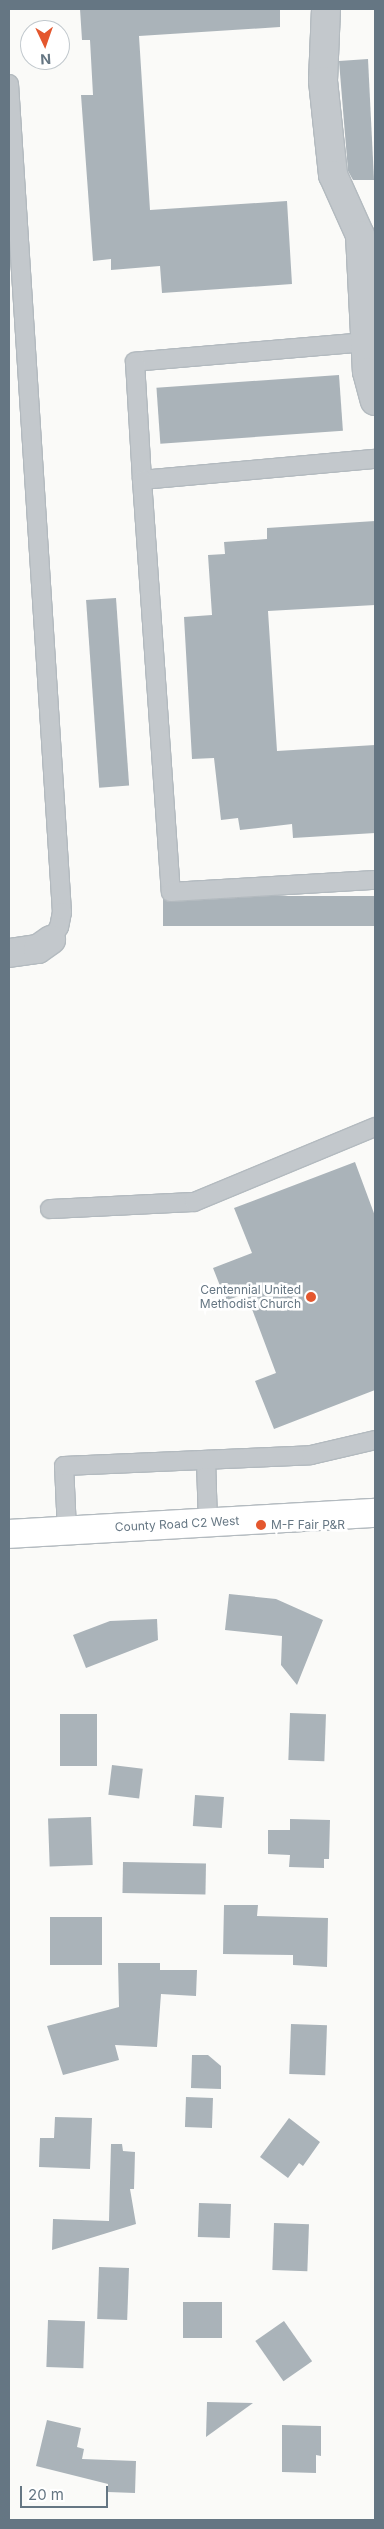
<!DOCTYPE html>
<style>
body{margin:0}
#map{position:relative;width:384px;height:2529px;overflow:hidden;background:#fafaf8;font-family:Inter,sans-serif}
div>[style]{position:absolute}
[style*='--x']{left:calc(var(--x)*1px);top:calc(var(--y)*1px);width:calc(var(--w)*1px);rotate:calc(var(--a)*1deg)}
.building>*{inset:0;background:#aab3b9;transform-origin:0 0}
.roads{filter:drop-shadow(1px 0 #b3babf) drop-shadow(-1px 0 #b3babf) drop-shadow(0 1px #b3babf) drop-shadow(0 -1px #b3babf)}
.lane>*{height:18px;margin:-9px;padding:0 9px;transform-origin:9px;border-radius:9px;background:#c3c8cc}
.street>*{height:28px;margin:-14px;padding:0 14px;transform-origin:14px;border-radius:14px;background:#c3c8cc}
.secondary>*{height:28px;margin:-14px;padding:0 14px;transform-origin:14px;border-radius:14px;background:#fff}
.dots>*{width:14px;height:14px;translate:-50% -50%;box-sizing:border-box;border:2px solid #fff;border-radius:50%}
span{translate:-50% -50%;white-space:nowrap;text-align:center;line-height:1.15;-webkit-text-stroke:5px #fff;paint-order:stroke}
.poi-label{font-size:12px;color:#657683}
.right{translate:-100% -50%;text-align:right}
.left{translate:0 -50%;text-align:left}
.street-label{font-size:12px;color:#657683}
.frame{position:absolute;inset:0;border:10px solid #657683;pointer-events:none}
.north{position:absolute;left:20px;top:20px;width:50px;height:50px;box-sizing:border-box;background:#fff;border:1px solid #c1c8cd;border-radius:50%;rotate:177deg;font-size:14px;font-weight:700;line-height:20px;text-align:center;color:#657683}
.north::after{content:'';display:block;margin:auto;width:18px;height:22px;background:#e4572e;clip-path:polygon(50% 0,100% 100%,50% 72%,0 100%)}
.scale{position:absolute;left:20px;top:2486px;width:88px;height:22px;box-sizing:border-box;border:2px solid #657683;border-top:0;padding-left:6px;font-size:15px;line-height:18px;white-space:nowrap;color:#657683;-webkit-text-stroke:4px #fff;paint-order:stroke}
</style>
<div id="map">
<div class="building">
<i style="clip-path:polygon(80px 9px,280px 9px,280px 27px,139px 36px,150px 210px,287px 201px,292px 284px,162px 293px,160px 266px,111px 270px,111px 259px,93px 261px,81px 95px,93px 95px,90px 40px,82px 40px)"></i>
<i style="clip-path:polygon(368px 59px,374px 180px,353px 180px,348px 171px,339px 61px)"></i>
<i style="left:339px;top:375px;width:56px;height:183px;rotate:86deg"></i>
<i style="clip-path:polygon(375px 521px,375px 605px,268px 611px,277px 751px,375px 745px,375px 833px,293px 838px,292px 824px,240px 830px,238px 818px,221px 820px,214px 758px,192px 759px,184px 617px,212px 615px,208px 555px,225px 554px,224px 542px,267px 539px,267px 528px)"></i>
<i style="left:116px;top:598px;width:188px;height:30px;rotate:86deg"></i>
<i style="left:375px;top:896px;width:30px;height:212px;rotate:90deg"></i>
<i style="clip-path:polygon(355px 1162px,375px 1216px,375px 1390px,274px 1429px,255px 1381px,276px 1373px,246px 1293px,226px 1301px,213px 1268px,252px 1253px,234px 1208px)"></i>
<i style="clip-path:polygon(229px 1594px,276px 1599px,323px 1620px,297px 1685px,281px 1665px,282px 1636px,225px 1630px)"></i>
<i style="clip-path:polygon(157px 1619px,158px 1640px,86px 1668px,73px 1635px,110px 1621px)"></i>
<i style="left:290px;top:1713px;width:36px;height:47px;rotate:2deg"></i>
<i style="left:60px;top:1714px;width:37px;height:52px"></i>
<i style="left:112px;top:1765px;width:31px;height:30px;rotate:7deg"></i>
<i style="left:195px;top:1795px;width:29px;height:31px;rotate:4deg"></i>
<i style="left:91px;top:1817px;width:48px;height:43px;rotate:88deg"></i>
<i style="clip-path:polygon(290px 1819px,330px 1820px,329px 1859px,324px 1859px,324px 1868px,289px 1867px,290px 1855px,268px 1854px,268px 1830px,290px 1830px)"></i>
<i style="left:123px;top:1862px;width:83px;height:31px;rotate:1deg"></i>
<i style="clip-path:polygon(224px 1905px,258px 1905px,257px 1916px,328px 1918px,327px 1967px,293px 1965px,293px 1955px,223px 1954px)"></i>
<i style="left:50px;top:1917px;width:52px;height:48px"></i>
<i style="clip-path:polygon(118px 1963px,160px 1963px,160px 1970px,197px 1970px,196px 1996px,161px 1994px,157px 2047px,115px 2045px,119px 2060px,63px 2075px,47px 2026px,119px 2007px)"></i>
<i style="left:291px;top:2024px;width:36px;height:50px;rotate:2deg"></i>
<i style="clip-path:polygon(192px 2055px,208px 2055px,221px 2066px,221px 2089px,191px 2088px)"></i>
<i style="left:186px;top:2097px;width:27px;height:30px;rotate:2deg"></i>
<i style="clip-path:polygon(55px 2117px,92px 2118px,90px 2169px,39px 2167px,40px 2138px,54px 2138px)"></i>
<i style="clip-path:polygon(289px 2118px,320px 2142px,303px 2166px,299px 2163px,288px 2178px,260px 2157px)"></i>
<i style="clip-path:polygon(111px 2144px,122px 2144px,123px 2151px,135px 2152px,134px 2189px,130px 2189px,136px 2224px,52px 2250px,53px 2219px,109px 2221px)"></i>
<i style="left:199px;top:2203px;width:32px;height:34px;rotate:2deg"></i>
<i style="left:274px;top:2223px;width:35px;height:47px;rotate:2deg"></i>
<i style="left:99px;top:2267px;width:30px;height:52px;rotate:2deg"></i>
<i style="left:183px;top:2302px;width:39px;height:36px"></i>
<i style="left:48px;top:2320px;width:37px;height:47px;rotate:2deg"></i>
<i style="left:284px;top:2321px;width:49px;height:35px;rotate:55deg"></i>
<i style="clip-path:polygon(207px 2402px,253px 2403px,206px 2437px)"></i>
<i style="clip-path:polygon(47px 2420px,81px 2428px,77px 2447px,84px 2449px,82px 2459px,136px 2461px,135px 2493px,108px 2492px,108px 2484px,36px 2466px)"></i>
<i style="clip-path:polygon(282px 2425px,321px 2426px,321px 2456px,316px 2455px,316px 2473px,282px 2472px)"></i>
</div>
<div class="roads">
<div class="lane">
<i style="--x:9;--y:84;--w:830;--a:86.34"></i>
<i style="--x:62;--y:912;--w:15;--a:101"></i>
<i style="--x:59;--y:927;--w:15;--a:122"></i>
<i style="--x:366;--y:342;--w:232;--a:175.1"></i>
<i style="--x:135;--y:362;--w:118;--a:86.6"></i>
<i style="--x:142;--y:480;--w:234;--a:-5.2"></i>
<i style="--x:142;--y:480;--w:413;--a:86"></i>
<i style="--x:171;--y:892;--w:204;--a:-3.4"></i>
<i style="--x:50;--y:1209;--w:144;--a:-2.8"></i>
<i style="--x:194;--y:1202;--w:196;--a:-22.5"></i>
<i style="--x:206;--y:1460;--w:62;--a:88.2"></i>
<i style="--x:67;--y:1531;--w:65;--a:-92.6"></i>
<i style="--x:64;--y:1466;--w:247;--a:-2.5"></i>
<i style="--x:311;--y:1455;--w:66;--a:-13.2"></i>
</div>
<div class="street">
<i style="--x:326;--y:9;--w:72;--a:92.4"></i>
<i style="--x:323;--y:81;--w:95;--a:83.9"></i>
<i style="--x:333;--y:175;--w:66;--a:65.8"></i>
<i style="--x:360;--y:235;--w:137;--a:87.1"></i>
<i style="--x:367;--y:372;--w:30;--a:75"></i>
<i style="--x:9;--y:953;--w:29;--a:-8"></i>
<i style="--x:38;--y:949;--w:16;--a:-35"></i>
</div>
<div class="secondary">
<i style="--x:9;--y:1534;--w:367;--a:-3.3"></i>
</div>
</div>
<div class="dots">
<i style="left:311px;top:1297px;background:#e4572e"></i>
<i style="left:261px;top:1525px;background:#e4572e"></i>
</div>
<div class="poi-label">
<span class="right" style="left:301px;top:1297px">Centennial United<br>Methodist Church</span>
<span class="left" style="left:271px;top:1525px">M-F Fair P&amp;R</span>
</div>
<div class="street-label">
<span style="left:177px;top:1524px;rotate:-3deg">County Road C2 West</span>
</div>
<div class="frame"></div>
<div class="north">N</div>
<div class="scale">20 m</div>
</div>
